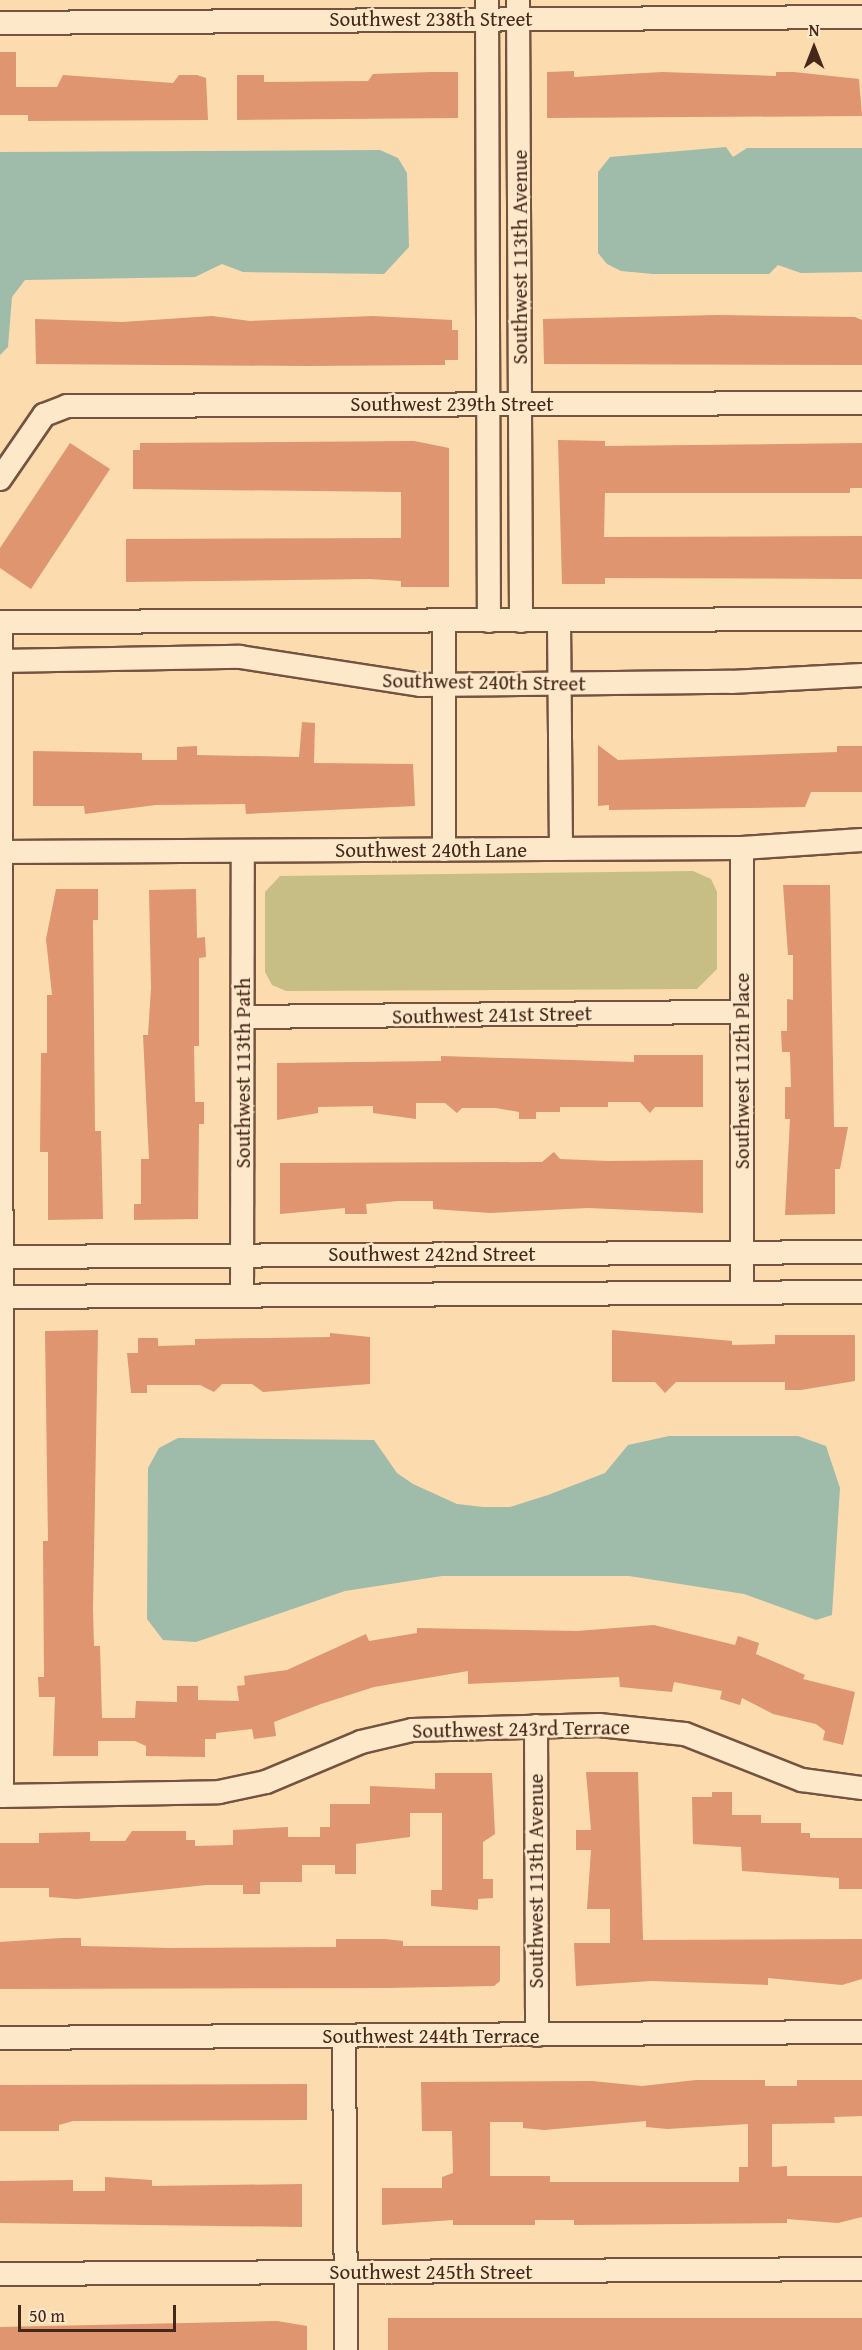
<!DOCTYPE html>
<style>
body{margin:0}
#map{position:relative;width:862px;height:2350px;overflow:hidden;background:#fcdbae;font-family:"Gentium Book Plus",serif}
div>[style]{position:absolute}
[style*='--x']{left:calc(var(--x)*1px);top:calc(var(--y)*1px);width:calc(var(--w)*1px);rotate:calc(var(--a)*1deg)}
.green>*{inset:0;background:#c7be85}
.water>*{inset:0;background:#9fbbaa}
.building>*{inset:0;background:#de9570;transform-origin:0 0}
.roads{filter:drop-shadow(2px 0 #745440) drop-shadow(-2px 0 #745440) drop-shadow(0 2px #745440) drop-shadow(0 -2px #745440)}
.minor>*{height:22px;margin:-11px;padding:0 11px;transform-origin:11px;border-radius:11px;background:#fde8ca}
span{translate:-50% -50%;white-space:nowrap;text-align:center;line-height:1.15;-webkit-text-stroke:5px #fde8ca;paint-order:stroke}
.street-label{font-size:21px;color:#46271b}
.north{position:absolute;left:784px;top:18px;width:60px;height:60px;-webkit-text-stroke:4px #fde8ca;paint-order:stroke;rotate:0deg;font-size:16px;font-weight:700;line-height:24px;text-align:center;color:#46271b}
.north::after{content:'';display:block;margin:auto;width:21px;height:27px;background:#46271b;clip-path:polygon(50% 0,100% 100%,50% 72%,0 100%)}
.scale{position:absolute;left:18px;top:2305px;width:158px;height:27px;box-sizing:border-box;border:3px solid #46271b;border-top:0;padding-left:8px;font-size:18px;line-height:21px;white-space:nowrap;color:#46271b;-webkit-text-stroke:4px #fde8ca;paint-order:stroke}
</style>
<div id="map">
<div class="green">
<i style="clip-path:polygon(693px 871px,711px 879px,717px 892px,717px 969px,697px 989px,286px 991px,272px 985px,265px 972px,265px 892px,280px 876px)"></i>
</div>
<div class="water">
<i style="clip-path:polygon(726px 147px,733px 157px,747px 148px,862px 148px,862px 272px,801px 273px,778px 265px,769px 274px,653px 274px,621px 271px,607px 264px,598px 253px,598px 172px,610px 157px)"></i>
<i style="clip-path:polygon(380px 150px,398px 158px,407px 173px,409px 247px,384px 274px,243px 272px,222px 264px,195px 277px,25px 280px,12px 297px,8px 347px,0 355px,0 152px)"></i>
<i style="clip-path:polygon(669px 1436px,798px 1436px,826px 1446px,840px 1488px,832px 1615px,816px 1620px,744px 1594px,629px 1576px,442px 1576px,345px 1591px,196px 1642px,163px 1640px,147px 1619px,148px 1468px,159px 1448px,178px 1438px,374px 1440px,397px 1473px,413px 1484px,457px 1504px,483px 1507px,510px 1507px,548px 1495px,605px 1473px,628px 1445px)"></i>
</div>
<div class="building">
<i style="clip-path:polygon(0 52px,16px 52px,16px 87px,57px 87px,63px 75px,173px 83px,179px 75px,197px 75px,206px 78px,208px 120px,28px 121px,28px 115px,0 115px)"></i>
<i style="clip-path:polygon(574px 71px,574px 77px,662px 72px,776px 76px,776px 72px,794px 72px,859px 79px,862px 116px,547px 118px,547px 72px)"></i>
<i style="clip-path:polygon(431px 72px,458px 72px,458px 118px,237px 120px,237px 75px,264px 75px,264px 82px,368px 81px,373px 74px)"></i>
<i style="clip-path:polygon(718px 315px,855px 317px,862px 320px,862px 365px,544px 364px,543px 319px)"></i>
<i style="clip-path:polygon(212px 316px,250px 321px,373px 316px,452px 320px,452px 330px,458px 330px,458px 360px,445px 360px,445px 365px,306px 366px,36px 364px,35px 319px,122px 322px)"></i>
<i style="clip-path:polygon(558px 440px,605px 441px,605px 446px,862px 443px,862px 488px,850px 488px,850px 493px,605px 493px,604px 537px,862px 536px,862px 579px,605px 578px,605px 584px,562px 584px)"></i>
<i style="clip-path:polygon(414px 441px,449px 448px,449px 587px,401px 587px,401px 581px,370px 579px,126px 582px,126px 539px,401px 538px,401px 492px,133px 489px,133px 450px,140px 450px,140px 443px)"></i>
<i style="clip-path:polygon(70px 443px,110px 469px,31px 589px,0 568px,0 548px)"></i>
<i style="clip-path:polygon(302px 722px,315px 723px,314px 763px,413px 764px,415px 806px,246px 814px,245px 804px,156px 805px,85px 814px,84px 806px,33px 806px,33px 751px,142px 753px,142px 760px,177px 760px,177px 747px,197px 746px,197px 755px,299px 757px)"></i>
<i style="clip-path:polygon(598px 745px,618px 760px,837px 752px,837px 746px,862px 746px,862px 792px,811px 792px,805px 807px,609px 810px,609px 805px,598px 806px)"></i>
<i style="clip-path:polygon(783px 885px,830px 885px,834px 1127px,848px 1127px,840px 1169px,835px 1169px,835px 1214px,785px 1215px,790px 1119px,785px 1119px,785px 1087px,791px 1087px,790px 1052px,782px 1052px,781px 1031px,787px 1031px,787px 999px,793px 1000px,793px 955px,788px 955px)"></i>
<i style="clip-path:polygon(56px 889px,98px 889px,98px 920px,93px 920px,95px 1131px,101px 1131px,103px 1219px,48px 1220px,48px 1152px,40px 1152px,41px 1053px,47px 1053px,47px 995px,52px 995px,46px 939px)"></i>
<i style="clip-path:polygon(196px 889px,197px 938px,205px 937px,206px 957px,199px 958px,199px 1046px,194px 1046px,195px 1102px,204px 1102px,204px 1124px,199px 1124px,198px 1219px,134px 1220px,134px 1204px,141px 1204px,141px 1159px,149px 1159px,143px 1035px,148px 1035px,151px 988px,149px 890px)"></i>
<i style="clip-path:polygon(634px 1055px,703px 1055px,703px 1107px,655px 1107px,650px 1113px,640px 1102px,608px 1102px,608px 1107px,560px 1107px,560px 1112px,536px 1112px,536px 1119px,519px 1119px,519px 1112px,496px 1108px,462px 1108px,457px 1113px,445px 1103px,416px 1103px,416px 1119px,373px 1113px,373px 1106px,318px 1107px,318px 1113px,277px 1120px,277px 1063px,441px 1061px,441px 1056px,634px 1062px)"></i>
<i style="clip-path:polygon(554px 1152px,560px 1159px,608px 1161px,703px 1160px,703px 1213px,588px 1208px,490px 1213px,433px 1209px,433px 1201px,398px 1201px,366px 1204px,367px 1214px,345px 1214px,345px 1208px,280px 1214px,280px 1163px,542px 1162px)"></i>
<i style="clip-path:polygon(98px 1330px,93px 1609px,94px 1646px,100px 1646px,102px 1718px,135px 1718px,136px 1701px,177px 1702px,177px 1686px,198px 1686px,198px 1700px,239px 1701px,237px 1686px,245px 1685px,244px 1676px,287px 1670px,366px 1634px,369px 1641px,417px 1633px,417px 1628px,577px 1631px,654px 1625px,735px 1645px,738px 1636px,759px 1643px,756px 1654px,805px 1675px,803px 1679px,855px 1692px,843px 1745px,823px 1740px,825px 1731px,816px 1724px,773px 1714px,742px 1698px,740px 1705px,720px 1699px,722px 1691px,674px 1682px,672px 1692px,620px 1687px,619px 1677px,468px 1684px,468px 1671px,374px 1687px,321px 1704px,274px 1722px,276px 1736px,254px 1739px,252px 1729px,216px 1733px,216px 1739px,205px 1739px,205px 1757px,146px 1756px,146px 1746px,135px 1741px,98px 1741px,98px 1756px,53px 1756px,55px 1697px,39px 1697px,38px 1677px,44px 1677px,43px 1541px,48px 1541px,45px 1331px)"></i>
<i style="clip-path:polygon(612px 1330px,732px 1341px,732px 1345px,775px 1344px,775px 1335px,855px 1335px,855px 1381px,801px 1390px,785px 1390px,785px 1382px,676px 1382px,665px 1393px,655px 1382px,612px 1382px)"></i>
<i style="clip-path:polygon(330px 1333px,370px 1337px,370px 1384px,263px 1392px,252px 1384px,222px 1384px,214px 1392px,200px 1385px,147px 1385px,147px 1393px,131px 1393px,127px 1353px,138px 1353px,138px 1338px,158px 1338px,158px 1346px,195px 1345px,195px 1339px,330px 1337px)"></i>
<i style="clip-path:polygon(586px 1772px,638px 1772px,643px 1940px,862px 1939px,862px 1979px,842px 1985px,768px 1978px,768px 1985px,651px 1981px,576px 1986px,574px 1943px,610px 1943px,610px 1909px,587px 1909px,591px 1850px,576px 1850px,576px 1830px,591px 1830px)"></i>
<i style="clip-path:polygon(435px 1773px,492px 1773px,495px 1834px,483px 1842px,483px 1879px,493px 1879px,493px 1898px,478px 1899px,478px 1910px,431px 1906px,431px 1890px,442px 1890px,442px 1813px,410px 1813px,410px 1837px,356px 1844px,356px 1874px,335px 1874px,335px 1865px,302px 1865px,302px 1882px,260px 1882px,260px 1894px,243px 1894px,243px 1885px,206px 1885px,77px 1899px,49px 1897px,49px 1888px,0 1888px,0 1843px,39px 1843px,39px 1833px,90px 1832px,90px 1841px,125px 1841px,132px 1831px,186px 1831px,186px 1840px,195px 1840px,195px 1846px,233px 1845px,233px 1830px,288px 1827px,288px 1837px,320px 1837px,320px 1827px,330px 1827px,330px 1804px,370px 1804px,370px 1786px,435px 1789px)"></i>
<i style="clip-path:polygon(712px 1792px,732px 1792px,732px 1815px,761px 1815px,761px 1823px,801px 1823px,801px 1833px,810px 1833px,810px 1838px,862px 1838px,862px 1889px,839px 1889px,839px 1878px,742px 1871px,741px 1847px,693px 1844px,692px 1797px,712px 1797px)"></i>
<i style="clip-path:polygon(61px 1938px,81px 1938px,81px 1946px,170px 1948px,336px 1947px,336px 1939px,385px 1939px,403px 1941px,403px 1946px,500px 1946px,500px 1981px,494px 1986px,386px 1988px,0 1989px,0 1942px)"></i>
<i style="clip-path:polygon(evenodd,696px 2080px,765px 2080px,765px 2086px,797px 2086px,797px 2080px,862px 2080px,862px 2116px,834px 2117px,835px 2123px,772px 2124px,772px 2167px,787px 2166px,787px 2176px,862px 2176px,862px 2217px,838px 2223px,787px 2219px,787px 2223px,574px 2225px,574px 2220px,535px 2220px,535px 2225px,453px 2225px,453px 2220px,382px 2225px,382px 2188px,442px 2188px,442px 2177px,453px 2173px,452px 2131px,422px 2131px,421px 2082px,592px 2081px,642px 2086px,696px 2080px,646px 2121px,646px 2127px,667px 2129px,748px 2124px,748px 2167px,739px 2167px,739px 2182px,550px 2182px,550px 2176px,490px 2176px,490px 2122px,523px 2122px,523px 2128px,544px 2130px,646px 2121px)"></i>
<i style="clip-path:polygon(307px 2084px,307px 2120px,73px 2121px,59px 2125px,59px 2131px,0 2131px,0 2085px)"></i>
<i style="clip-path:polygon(105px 2177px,152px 2180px,152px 2186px,302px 2184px,302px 2227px,0 2223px,0 2181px,73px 2180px,73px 2191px,105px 2191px)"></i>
<i style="left:862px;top:2318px;width:32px;height:474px;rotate:90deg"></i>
<i style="clip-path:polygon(277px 2321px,307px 2326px,307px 2350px,0 2350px,0 2327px)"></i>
</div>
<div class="roads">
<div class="minor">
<i style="--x:487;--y:0;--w:621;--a:89.82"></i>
<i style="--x:518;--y:0;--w:621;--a:89.72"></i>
<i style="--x:0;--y:23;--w:862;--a:-0.4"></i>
<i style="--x:0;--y:479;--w:78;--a:-55.5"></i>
<i style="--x:44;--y:415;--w:25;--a:-21"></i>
<i style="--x:67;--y:406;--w:795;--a:-0.22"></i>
<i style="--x:559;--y:621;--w:228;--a:89.5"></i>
<i style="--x:0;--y:622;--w:862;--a:-0.2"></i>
<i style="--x:1;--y:622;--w:1174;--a:89.95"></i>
<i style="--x:444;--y:622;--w:228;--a:90"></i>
<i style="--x:0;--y:661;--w:240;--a:-1"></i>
<i style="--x:240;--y:657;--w:182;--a:8.8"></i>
<i style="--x:420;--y:685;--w:311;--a:-0.6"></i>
<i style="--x:731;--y:682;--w:131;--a:-3.1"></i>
<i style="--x:742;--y:848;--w:445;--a:90"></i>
<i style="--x:0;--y:852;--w:742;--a:-0.31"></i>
<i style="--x:742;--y:848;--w:120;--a:-3.8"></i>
<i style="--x:243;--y:1017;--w:498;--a:-0.6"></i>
<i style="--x:2;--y:1257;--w:860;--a:-0.33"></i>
<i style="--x:242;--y:1296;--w:445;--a:-89.9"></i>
<i style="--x:2;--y:1297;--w:860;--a:-0.33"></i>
<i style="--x:536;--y:1726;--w:309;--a:89.8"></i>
<i style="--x:0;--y:1796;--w:219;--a:-1"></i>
<i style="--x:219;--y:1792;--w:48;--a:-12"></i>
<i style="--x:266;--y:1782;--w:103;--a:-22.8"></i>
<i style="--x:361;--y:1742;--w:52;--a:-13.2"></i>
<i style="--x:412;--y:1730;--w:187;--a:-1.5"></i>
<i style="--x:599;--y:1725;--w:86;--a:6"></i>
<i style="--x:685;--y:1734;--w:126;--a:21.5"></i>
<i style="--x:802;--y:1780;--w:61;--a:7.6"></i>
<i style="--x:344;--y:2036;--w:314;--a:89.6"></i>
<i style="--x:0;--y:2038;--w:862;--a:-0.4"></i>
<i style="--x:0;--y:2274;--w:862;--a:-0.33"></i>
</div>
</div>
<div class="street-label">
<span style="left:431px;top:19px">Southwest 238th Street</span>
<span style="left:520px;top:257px;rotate:-90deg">Southwest 113th Avenue</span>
<span style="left:452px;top:404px">Southwest 239th Street</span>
<span style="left:484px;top:682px;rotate:1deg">Southwest 240th Street</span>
<span style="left:431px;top:850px">Southwest 240th Lane</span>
<span style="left:492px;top:1015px;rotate:-1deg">Southwest 241st Street</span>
<span style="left:742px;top:1071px;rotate:-90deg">Southwest 112th Place</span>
<span style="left:243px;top:1073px;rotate:-90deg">Southwest 113th Path</span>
<span style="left:432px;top:1254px">Southwest 242nd Street</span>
<span style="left:521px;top:1729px;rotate:-1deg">Southwest 243rd Terrace</span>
<span style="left:536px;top:1881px;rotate:-90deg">Southwest 113th Avenue</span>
<span style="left:431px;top:2036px">Southwest 244th Terrace</span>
<span style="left:431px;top:2272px">Southwest 245th Street</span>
</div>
<div class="north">N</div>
<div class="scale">50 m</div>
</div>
